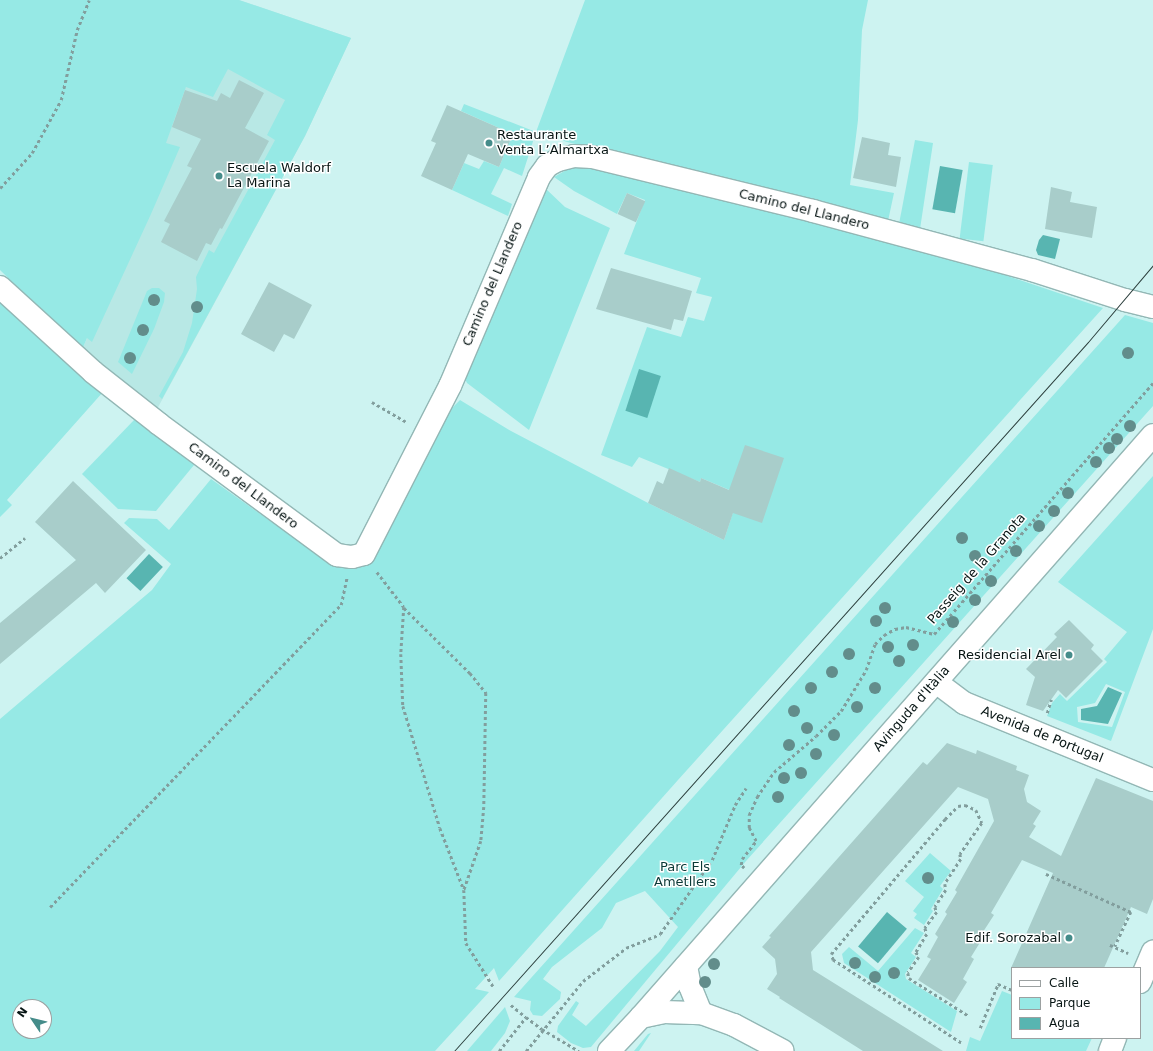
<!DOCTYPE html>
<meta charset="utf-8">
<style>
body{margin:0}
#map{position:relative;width:1153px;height:1051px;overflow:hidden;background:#cdf3f1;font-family:"DejaVu Sans",sans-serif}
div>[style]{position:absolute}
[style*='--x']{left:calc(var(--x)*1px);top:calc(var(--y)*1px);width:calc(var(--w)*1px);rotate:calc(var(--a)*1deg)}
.built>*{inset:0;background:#b8e8e5}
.green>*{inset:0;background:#96e9e5;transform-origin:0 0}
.water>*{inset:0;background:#58b5b1;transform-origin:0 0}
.building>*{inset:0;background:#a8cdca;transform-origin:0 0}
.path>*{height:2.5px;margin-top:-1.25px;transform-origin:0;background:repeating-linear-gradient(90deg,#829e9d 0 3px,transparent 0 6px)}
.roads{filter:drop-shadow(1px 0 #93b7b5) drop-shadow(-1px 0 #93b7b5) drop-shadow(0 1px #93b7b5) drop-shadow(0 -1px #93b7b5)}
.street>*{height:22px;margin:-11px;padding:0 11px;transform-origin:11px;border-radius:11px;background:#fff}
.tram>*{height:1px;margin:-0.5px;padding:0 0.5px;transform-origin:0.5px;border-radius:0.5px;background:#2d403e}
.trees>*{width:12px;height:12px;margin:-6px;border-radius:50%;background:#628d8b}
.dots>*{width:11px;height:11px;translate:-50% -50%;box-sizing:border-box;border:2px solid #fff;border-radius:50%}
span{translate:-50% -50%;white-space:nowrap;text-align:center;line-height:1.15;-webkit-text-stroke:3px #fff;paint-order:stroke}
.poi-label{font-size:13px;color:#071514}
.left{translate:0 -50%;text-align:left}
.right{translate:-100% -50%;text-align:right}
.street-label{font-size:13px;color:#071514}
.park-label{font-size:13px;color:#0b3937}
.legend{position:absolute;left:1011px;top:967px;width:130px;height:72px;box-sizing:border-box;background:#fff;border:1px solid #9ca1a1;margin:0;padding:5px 7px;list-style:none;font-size:12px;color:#071514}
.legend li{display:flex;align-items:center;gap:8px;height:20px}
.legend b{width:20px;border:1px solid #9ca1a1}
.north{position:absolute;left:12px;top:999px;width:40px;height:40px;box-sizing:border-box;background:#fff;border:1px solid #9ca1a1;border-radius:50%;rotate:305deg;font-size:11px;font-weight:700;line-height:16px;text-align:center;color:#071514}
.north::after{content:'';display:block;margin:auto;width:14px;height:18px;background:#458c8a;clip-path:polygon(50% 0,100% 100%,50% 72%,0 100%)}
</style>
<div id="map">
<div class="built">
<i style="clip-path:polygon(217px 0,239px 0,351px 38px,305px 136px,156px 411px,82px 350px,142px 208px)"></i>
</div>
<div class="green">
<i style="clip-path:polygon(0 0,239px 0,351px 38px,305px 136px,162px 399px,159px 396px,183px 352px,192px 323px,197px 289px,196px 277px,209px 250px,214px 253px,275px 140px,267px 135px,285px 100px,228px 69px,213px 97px,186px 87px,166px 143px,180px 147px,151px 214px,92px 342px,87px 338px,82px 350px,0 270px)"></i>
<i style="clip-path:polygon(585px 0,868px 0,862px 30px,858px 120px,850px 185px,894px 193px,888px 221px,567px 142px,536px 132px,522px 176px,504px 168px,491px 194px,512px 204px,508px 216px,452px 190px,464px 163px,479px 169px,484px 161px,499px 167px,513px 134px,461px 111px,464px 104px,536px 132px)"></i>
<i style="clip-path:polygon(915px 140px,933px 143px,920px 229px,899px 224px)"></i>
<i style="left:969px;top:162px;width:24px;height:77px;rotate:7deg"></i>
<i style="clip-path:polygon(evenodd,580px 166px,642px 177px,936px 252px,1103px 308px,678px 780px,499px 981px,494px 968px,475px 989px,489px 992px,435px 1051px,0 1051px,0 719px,152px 590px,171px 564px,124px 523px,129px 518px,157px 519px,169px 530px,211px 479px,318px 555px,342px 566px,374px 556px,451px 409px,460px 400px,511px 431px,648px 503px,724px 540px,739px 494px,701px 478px,700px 482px,639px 457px,632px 467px,601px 455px,647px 327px,681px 337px,688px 317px,704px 321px,712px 297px,696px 293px,701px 278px,624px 254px,645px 200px,627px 193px,617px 214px,574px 191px,554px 177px,568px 169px,580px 166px,20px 1007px,44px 1007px,44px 1031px,20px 1031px,20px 1007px)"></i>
<i style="clip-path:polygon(545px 188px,565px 207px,610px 228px,529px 430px,467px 383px,465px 379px,536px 204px)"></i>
<i style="clip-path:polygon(152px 288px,159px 288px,165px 293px,164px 302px,154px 329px,132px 374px,118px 362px,147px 291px)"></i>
<i style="clip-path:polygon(0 301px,103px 392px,7px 500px,12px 505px,0 517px)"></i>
<i style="clip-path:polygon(1125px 315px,1153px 323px,1153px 406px,746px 861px,591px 1047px,583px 1048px,571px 1043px,557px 1032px,558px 1026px,576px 1001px,579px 1003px,572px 1015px,586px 1026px,660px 951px,678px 927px,645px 891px,616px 903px,602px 928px,552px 967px,543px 979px,561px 992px,560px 999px,542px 1016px,533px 1015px,530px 1010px,531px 1001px,514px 997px)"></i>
<i style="clip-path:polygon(135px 419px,194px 465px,156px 511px,118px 509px,82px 474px)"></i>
<i style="clip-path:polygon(evenodd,1153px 476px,1153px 629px,1111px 741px,1047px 716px,1052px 703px,1060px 694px,1067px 701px,1107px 662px,1104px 659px,1127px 632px,1058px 582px,1153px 476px,1106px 684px,1125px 692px,1112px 727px,1078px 722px,1077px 707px,1095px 703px,1106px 684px)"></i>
<i style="clip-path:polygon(930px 853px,951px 871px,940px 886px,943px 889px,931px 909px,933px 911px,924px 925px,914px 918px,917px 914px,913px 911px,924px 897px,905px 881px)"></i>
<i style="clip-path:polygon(915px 928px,924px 933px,911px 953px,916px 957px,905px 974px,906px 979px,957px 1011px,951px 1032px,844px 963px,842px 954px,849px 947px,878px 971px)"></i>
<i style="clip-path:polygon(1002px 991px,1012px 995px,1012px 1038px,1092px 1038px,1086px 1051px,966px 1051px,970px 1037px,980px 1041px)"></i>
<i style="clip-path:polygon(505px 1007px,510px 1021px,505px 1033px,491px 1051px,467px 1051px)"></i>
<i style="clip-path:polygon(651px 1033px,639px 1051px,634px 1051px,648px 1034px)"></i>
</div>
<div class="water">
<i style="left:940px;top:166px;width:23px;height:44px;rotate:10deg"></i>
<i style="clip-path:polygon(1043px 235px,1060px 239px,1055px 259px,1038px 255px,1036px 250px,1039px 240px)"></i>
<i style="left:639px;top:369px;width:23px;height:44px;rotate:18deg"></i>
<i style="left:149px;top:554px;width:19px;height:33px;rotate:43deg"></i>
<i style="clip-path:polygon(1108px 687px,1122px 693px,1108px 724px,1081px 720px,1081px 709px,1097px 706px)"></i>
<i style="left:887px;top:912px;width:26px;height:45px;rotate:40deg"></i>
</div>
<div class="building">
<i style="clip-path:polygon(239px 80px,264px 93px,245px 128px,269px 141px,222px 229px,220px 228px,211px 245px,206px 243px,197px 261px,161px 242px,170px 224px,164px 221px,192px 168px,187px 166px,201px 139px,172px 127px,185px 90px,217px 101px,221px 93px,230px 98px)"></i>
<i style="clip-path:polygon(447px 105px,513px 134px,499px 167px,468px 154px,452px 190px,421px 176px,436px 143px,431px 141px)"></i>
<i style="clip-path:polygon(862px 137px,890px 143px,888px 155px,901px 157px,896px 187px,853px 178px)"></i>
<i style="clip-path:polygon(1051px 187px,1072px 192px,1070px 202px,1097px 207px,1092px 238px,1045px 229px)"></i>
<i style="left:627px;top:193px;width:20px;height:23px;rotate:24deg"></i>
<i style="clip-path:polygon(611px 268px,692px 291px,683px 321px,674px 319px,671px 330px,596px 309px)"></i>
<i style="clip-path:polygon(269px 282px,312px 305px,294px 339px,284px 334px,274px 352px,241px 334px)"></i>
<i style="clip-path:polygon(745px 445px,784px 458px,762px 523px,733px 513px,724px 540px,648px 503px,657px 481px,663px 484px,669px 468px,700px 482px,701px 478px,729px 490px)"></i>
<i style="clip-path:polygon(73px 481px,146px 550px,105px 593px,96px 583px,0 664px,0 623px,76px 560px,35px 522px)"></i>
<i style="clip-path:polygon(1069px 620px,1094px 645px,1091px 649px,1103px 661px,1066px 698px,1058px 690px,1043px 711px,1026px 705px,1035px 677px,1026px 669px,1057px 637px,1054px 634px)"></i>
<i style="clip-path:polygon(947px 743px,976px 754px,977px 750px,1017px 766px,1016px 770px,1029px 775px,1024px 789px,1027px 802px,1041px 811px,1033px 824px,1036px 826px,1029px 837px,1061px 856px,1096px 778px,1153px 801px,1153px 899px,1147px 914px,1131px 907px,1104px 968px,1011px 968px,1053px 873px,1022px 860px,991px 913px,994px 915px,981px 935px,984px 936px,971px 957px,974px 959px,963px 979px,967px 982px,954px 1003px,918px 980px,931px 959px,927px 957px,938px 937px,935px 934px,947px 914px,945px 912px,957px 892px,955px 890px,994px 821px,988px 799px,958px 787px,811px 952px,813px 970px,943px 1051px,863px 1051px,779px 998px,780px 997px,767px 989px,777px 974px,775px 959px,762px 947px,771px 937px,769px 936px,923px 762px,927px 765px)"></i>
</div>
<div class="path">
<i style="--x:0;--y:188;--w:47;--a:-47.6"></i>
<i style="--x:32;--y:153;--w:60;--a:-61.3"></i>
<i style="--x:61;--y:100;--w:72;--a:-77.1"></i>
<i style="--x:77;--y:30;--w:32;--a:-68"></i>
<i style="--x:372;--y:402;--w:39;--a:30"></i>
<i style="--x:0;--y:558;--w:32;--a:-39"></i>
<i style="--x:377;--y:572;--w:44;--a:52.4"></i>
<i style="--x:404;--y:607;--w:47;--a:93.7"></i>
<i style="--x:401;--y:654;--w:52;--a:87.8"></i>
<i style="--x:403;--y:706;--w:127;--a:73.1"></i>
<i style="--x:440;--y:828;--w:66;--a:68.8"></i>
<i style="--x:464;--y:890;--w:53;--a:87.8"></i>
<i style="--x:466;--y:943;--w:51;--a:57.9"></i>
<i style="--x:404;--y:608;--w:93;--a:44.6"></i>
<i style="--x:470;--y:673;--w:26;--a:51"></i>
<i style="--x:486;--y:693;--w:114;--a:91"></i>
<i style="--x:484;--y:807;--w:34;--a:95"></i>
<i style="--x:481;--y:841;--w:52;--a:109.1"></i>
<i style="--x:1047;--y:713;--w:14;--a:-73"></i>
<i style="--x:744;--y:868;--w:4;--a:-135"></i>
<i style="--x:741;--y:865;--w:6;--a:-81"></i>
<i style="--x:742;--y:859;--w:23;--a:-52"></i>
<i style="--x:756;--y:841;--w:15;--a:-118"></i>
<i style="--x:749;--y:828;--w:13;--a:-90"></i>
<i style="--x:749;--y:815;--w:20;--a:-66"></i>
<i style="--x:757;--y:797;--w:30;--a:-56"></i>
<i style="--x:774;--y:772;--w:55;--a:-40.6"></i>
<i style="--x:816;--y:736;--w:35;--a:-45"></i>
<i style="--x:841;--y:711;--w:48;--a:-58.6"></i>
<i style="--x:866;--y:670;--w:28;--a:-71"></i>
<i style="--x:875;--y:644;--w:13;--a:-45"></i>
<i style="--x:884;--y:635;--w:13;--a:-29"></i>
<i style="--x:895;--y:629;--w:11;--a:-10"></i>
<i style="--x:906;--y:627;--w:29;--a:14"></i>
<i style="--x:934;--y:634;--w:333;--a:-48.9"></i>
<i style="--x:1046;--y:874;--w:93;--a:24.1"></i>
<i style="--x:1131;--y:912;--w:38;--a:115"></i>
<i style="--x:50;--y:907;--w:419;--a:-46.1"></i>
<i style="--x:341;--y:605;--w:29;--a:-78"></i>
<i style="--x:1110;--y:945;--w:20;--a:24"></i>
<i style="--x:511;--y:1005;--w:19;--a:39"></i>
<i style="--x:980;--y:1028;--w:48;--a:-67.8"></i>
<i style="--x:998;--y:984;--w:15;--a:23"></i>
<i style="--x:961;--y:1043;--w:153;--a:-147"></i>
<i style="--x:833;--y:960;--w:6;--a:-108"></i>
<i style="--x:831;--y:954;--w:177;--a:-49.8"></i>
<i style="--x:945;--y:819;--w:18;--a:-45"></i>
<i style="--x:958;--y:806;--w:7;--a:-8"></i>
<i style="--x:965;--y:805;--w:12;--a:24"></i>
<i style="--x:976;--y:810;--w:14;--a:65"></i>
<i style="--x:982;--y:823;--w:38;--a:125"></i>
<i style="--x:960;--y:854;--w:5;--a:79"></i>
<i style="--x:961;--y:859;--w:30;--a:123"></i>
<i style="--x:945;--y:884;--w:6;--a:81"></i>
<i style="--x:946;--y:890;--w:20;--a:123"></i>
<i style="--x:935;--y:907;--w:5;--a:68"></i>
<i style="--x:937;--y:912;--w:20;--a:127"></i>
<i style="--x:925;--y:928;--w:6;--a:72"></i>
<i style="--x:927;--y:934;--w:21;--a:121"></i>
<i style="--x:916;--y:952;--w:6;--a:59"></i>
<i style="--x:919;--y:957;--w:19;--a:125"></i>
<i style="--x:908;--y:973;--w:5;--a:79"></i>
<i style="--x:909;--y:978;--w:71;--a:32.3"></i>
<i style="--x:499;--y:1051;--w:43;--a:-51.5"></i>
<i style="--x:526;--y:1017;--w:20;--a:37"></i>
<i style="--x:542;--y:1029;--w:43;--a:30.7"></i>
<i style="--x:526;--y:1051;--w:90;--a:-50.8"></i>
<i style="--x:583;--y:981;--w:54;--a:-37.5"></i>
<i style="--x:626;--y:948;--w:37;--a:-22"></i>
<i style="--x:660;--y:934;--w:90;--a:-54.9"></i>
<i style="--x:712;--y:860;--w:60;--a:-67.3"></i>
<i style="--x:735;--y:805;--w:20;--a:-57"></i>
</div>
<div class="roads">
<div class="street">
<i style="--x:0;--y:287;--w:126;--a:42.4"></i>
<i style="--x:93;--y:372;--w:84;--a:38.2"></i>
<i style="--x:159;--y:424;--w:221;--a:36.4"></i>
<i style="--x:337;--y:555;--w:15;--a:8"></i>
<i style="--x:352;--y:557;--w:12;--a:-14"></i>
<i style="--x:364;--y:554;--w:189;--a:-62.9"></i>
<i style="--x:450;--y:386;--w:227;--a:-66.9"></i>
<i style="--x:539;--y:177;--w:14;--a:-54"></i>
<i style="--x:547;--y:166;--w:13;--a:-29"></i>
<i style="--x:558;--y:160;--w:16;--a:-14"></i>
<i style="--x:574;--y:156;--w:18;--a:3"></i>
<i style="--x:592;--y:157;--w:228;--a:13.7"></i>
<i style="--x:813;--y:211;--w:227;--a:15.1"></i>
<i style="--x:1032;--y:270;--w:98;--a:17.9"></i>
<i style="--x:1125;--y:300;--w:29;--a:14"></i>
<i style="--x:936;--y:682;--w:35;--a:37"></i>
<i style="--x:964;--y:703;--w:204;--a:22.2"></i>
<i style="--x:686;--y:966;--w:20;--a:79"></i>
<i style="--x:690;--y:986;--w:29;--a:68"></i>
<i style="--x:1140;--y:982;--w:33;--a:-67"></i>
<i style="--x:641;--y:1017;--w:24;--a:-12"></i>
<i style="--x:664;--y:1012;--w:37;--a:2"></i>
<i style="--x:701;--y:1013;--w:35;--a:20"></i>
<i style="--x:734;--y:1025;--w:55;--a:28"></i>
<i style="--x:609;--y:1051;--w:47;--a:-46.7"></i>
<i style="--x:641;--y:1017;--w:775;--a:-48.66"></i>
<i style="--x:1110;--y:1051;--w:14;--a:-69"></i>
</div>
</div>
<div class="tram">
<i style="--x:454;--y:1051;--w:951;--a:-48.2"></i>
<i style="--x:1088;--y:342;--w:101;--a:-49.8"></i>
</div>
<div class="trees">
<i style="left:154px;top:300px"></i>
<i style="left:197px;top:307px"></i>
<i style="left:143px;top:330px"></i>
<i style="left:1128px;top:353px"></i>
<i style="left:130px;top:358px"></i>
<i style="left:1130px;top:426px"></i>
<i style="left:1117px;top:439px"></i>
<i style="left:1109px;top:448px"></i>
<i style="left:1096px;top:462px"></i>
<i style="left:1068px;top:493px"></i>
<i style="left:1054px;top:511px"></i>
<i style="left:1039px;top:526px"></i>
<i style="left:962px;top:538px"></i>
<i style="left:1016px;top:551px"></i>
<i style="left:975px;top:556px"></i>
<i style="left:991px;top:581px"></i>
<i style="left:975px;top:600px"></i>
<i style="left:885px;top:608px"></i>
<i style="left:876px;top:621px"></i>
<i style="left:953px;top:622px"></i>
<i style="left:913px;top:645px"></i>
<i style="left:888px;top:647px"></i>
<i style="left:849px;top:654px"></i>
<i style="left:899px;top:661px"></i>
<i style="left:832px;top:672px"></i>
<i style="left:811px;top:688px"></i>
<i style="left:875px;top:688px"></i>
<i style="left:857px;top:707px"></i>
<i style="left:794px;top:711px"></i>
<i style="left:807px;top:728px"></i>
<i style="left:834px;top:735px"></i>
<i style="left:789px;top:745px"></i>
<i style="left:816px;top:754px"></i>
<i style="left:801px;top:773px"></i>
<i style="left:784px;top:778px"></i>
<i style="left:778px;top:797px"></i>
<i style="left:928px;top:878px"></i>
<i style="left:855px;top:963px"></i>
<i style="left:714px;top:964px"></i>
<i style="left:894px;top:973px"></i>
<i style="left:875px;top:977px"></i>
<i style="left:705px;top:982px"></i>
</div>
<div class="dots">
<i style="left:489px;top:143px;background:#458c8a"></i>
<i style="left:219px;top:176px;background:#458c8a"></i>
<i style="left:1069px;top:655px;background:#458c8a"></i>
<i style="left:1069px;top:938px;background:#458c8a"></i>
</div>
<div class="poi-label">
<span class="left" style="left:497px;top:143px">Restaurante<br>Venta L’Almartxa</span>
<span class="left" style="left:227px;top:176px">Escuela Waldorf<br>La Marina</span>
<span class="right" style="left:1061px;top:655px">Residencial Arel</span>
<span class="right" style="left:1061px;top:938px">Edif. Sorozabal</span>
</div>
<div class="street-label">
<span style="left:804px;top:210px;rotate:14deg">Camino del Llandero</span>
<span style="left:493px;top:284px;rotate:-67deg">Camino del Llandero</span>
<span style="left:243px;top:486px;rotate:37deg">Camino del Llandero</span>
<span style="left:977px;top:569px;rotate:-49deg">Passeig de la Granota</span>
<span style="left:912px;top:709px;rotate:-49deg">Avinguda d'Itàlia</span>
<span style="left:1042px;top:735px;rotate:22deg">Avenida de Portugal</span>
</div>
<div class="park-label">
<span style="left:685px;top:875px">Parc Els<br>Ametllers</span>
</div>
<ul class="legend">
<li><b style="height:5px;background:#fff"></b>Calle</li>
<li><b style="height:11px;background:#96e9e5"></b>Parque</li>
<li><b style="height:11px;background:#58b5b1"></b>Agua</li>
</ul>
<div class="north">N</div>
</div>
